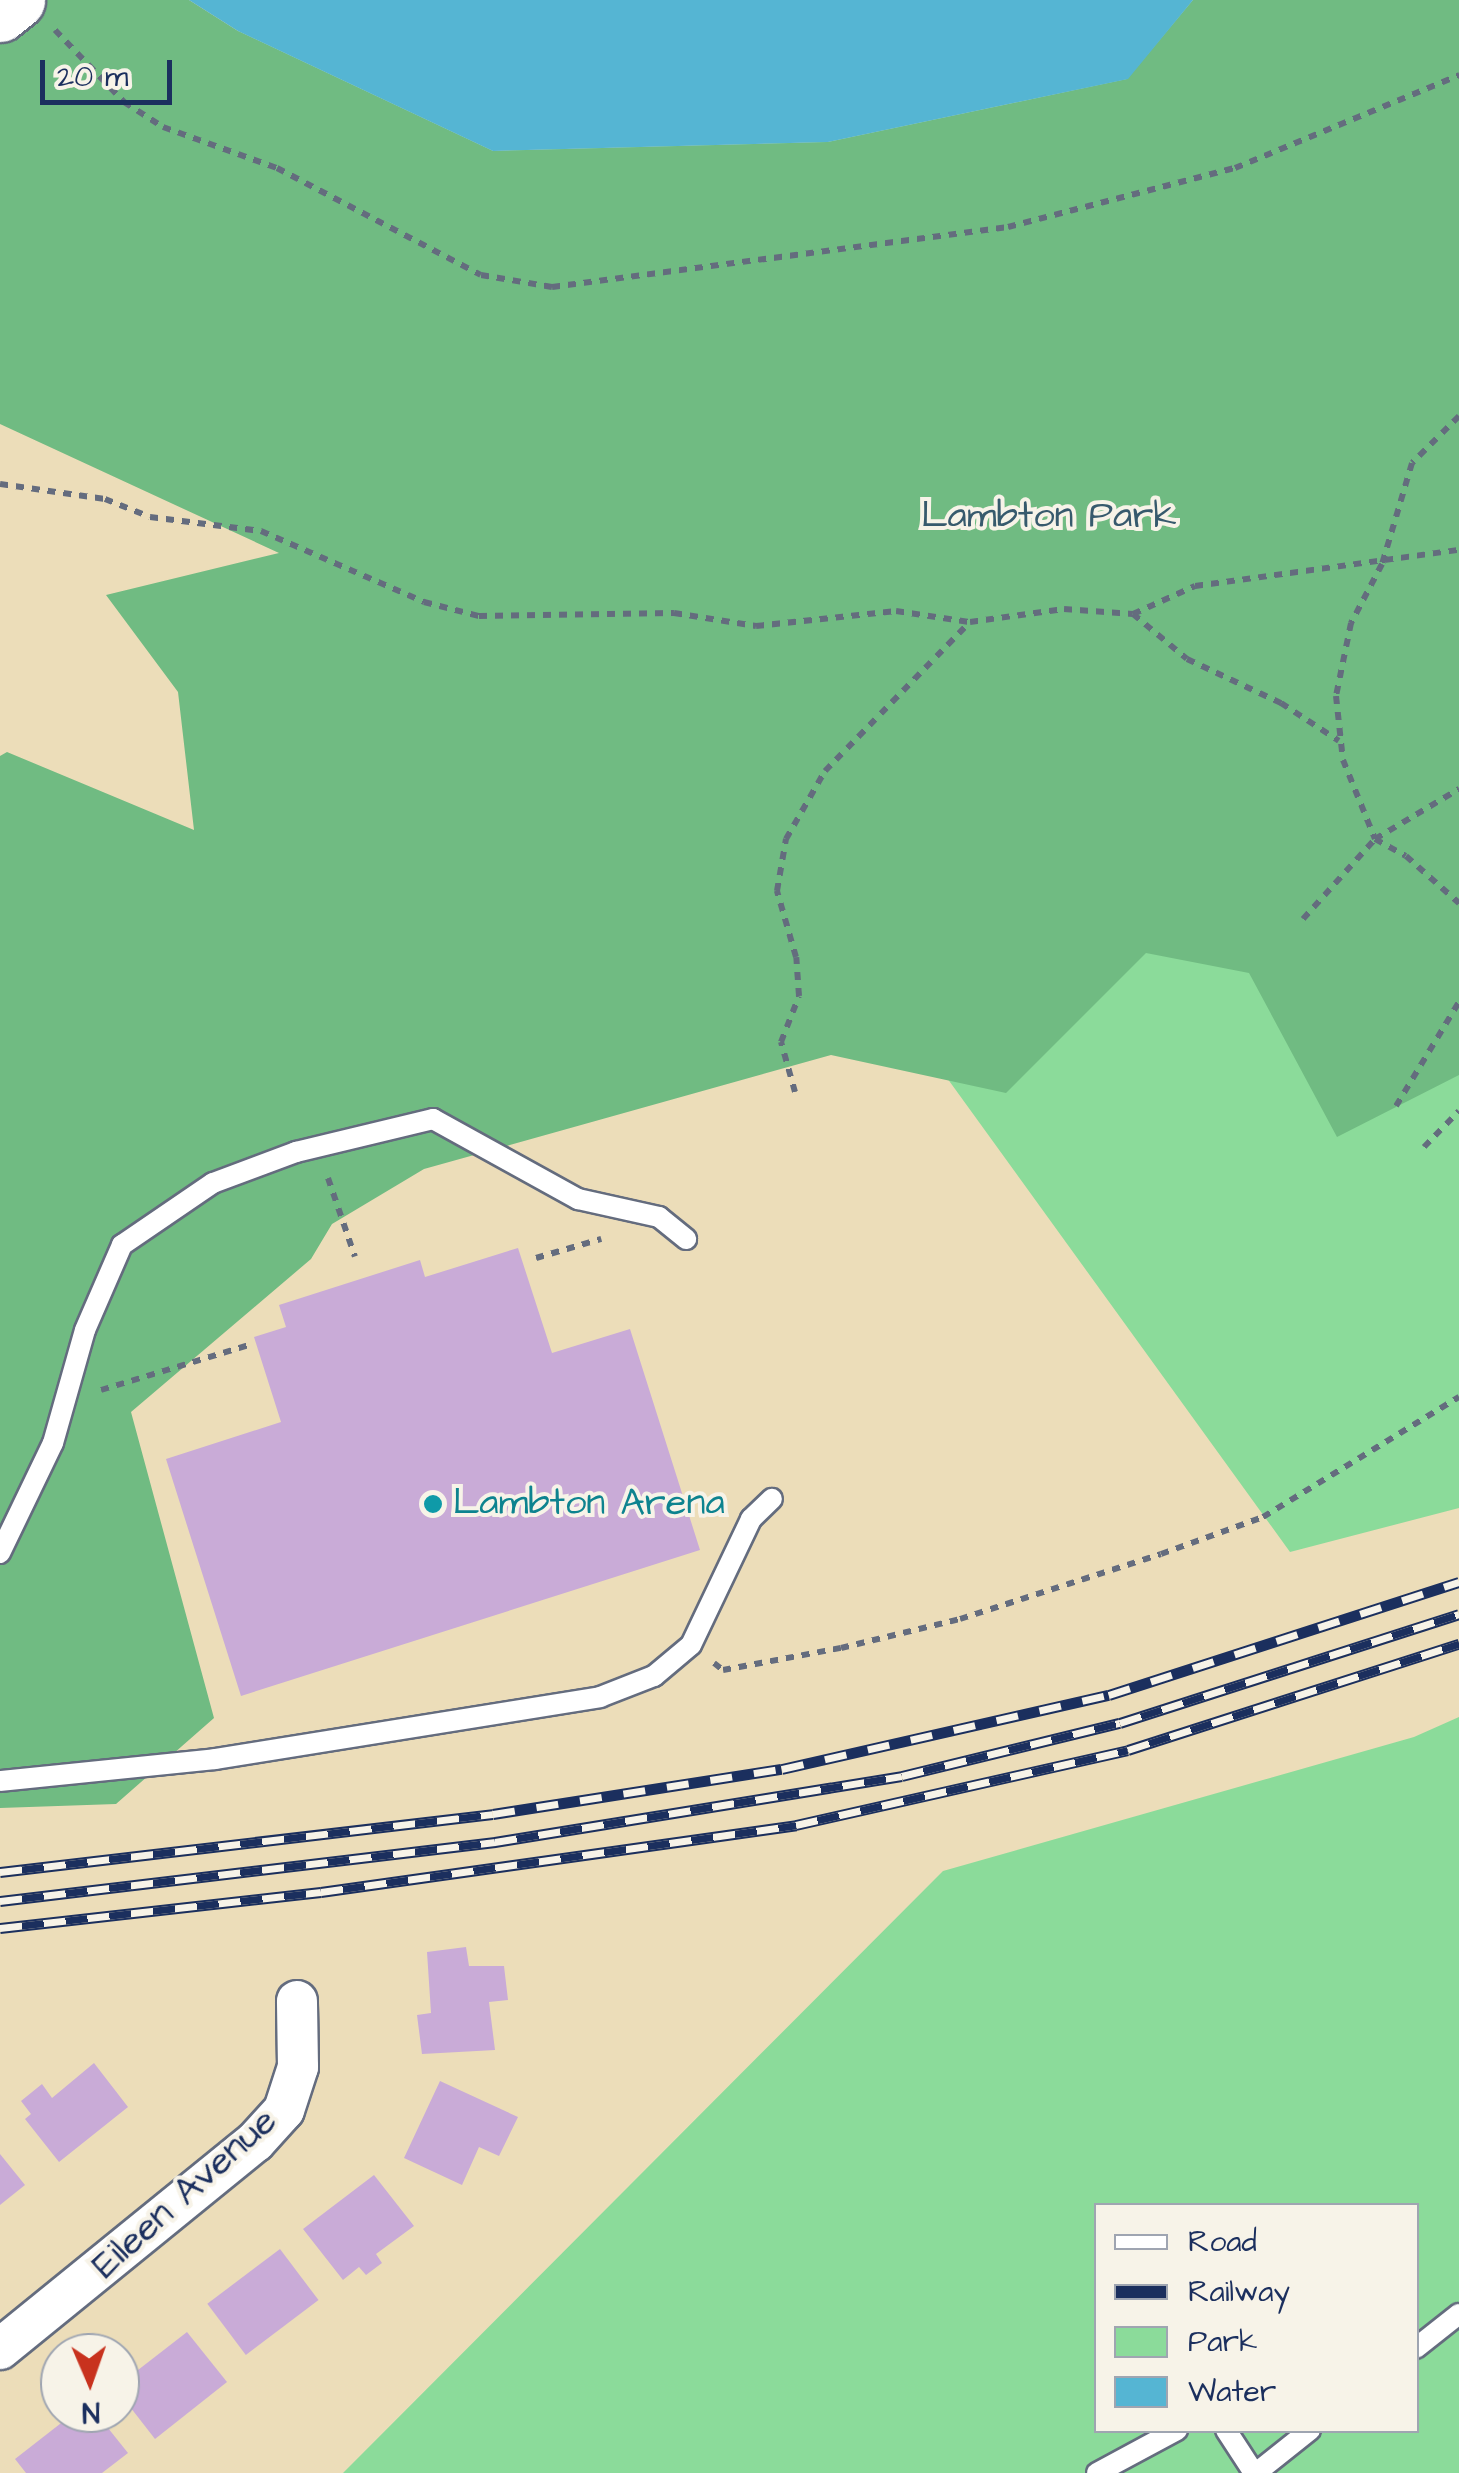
<!DOCTYPE html>
<style>
body{margin:0}
#map{position:relative;width:1459px;height:2473px;overflow:hidden;background:#ecddb9;font-family:"Architects Daughter",sans-serif}
div>[style]{position:absolute}
[style*='--x']{left:calc(var(--x)*1px);top:calc(var(--y)*1px);width:calc(var(--w)*1px);rotate:calc(var(--a)*1deg)}
.green>*{inset:0;background:#8bdb9a}
.forest>*{inset:0;background:#70bb82}
.water>*{inset:0;background:#55b5d3}
.building>*{inset:0;background:#c9abd7;transform-origin:0 0}
.path>*{height:6px;margin-top:-3px;transform-origin:0;background:repeating-linear-gradient(90deg,#646c7e 0 8px,transparent 0 16px)}
.roads{filter:drop-shadow(2px 0 #646c7e) drop-shadow(-2px 0 #646c7e) drop-shadow(0 2px #646c7e) drop-shadow(0 -2px #646c7e)}
.service>*{height:20px;margin:-10px;padding:0 10px;transform-origin:10px;border-radius:10px;background:#fff}
.minor>*{height:40px;margin:-20px;padding:0 20px;transform-origin:20px;border-radius:20px;background:#fff}
.secondary>*{height:55px;margin:-27.5px;padding:0 27.5px;transform-origin:27.5px;border-radius:27.5px;background:#fff}
.rail>*{height:11px;margin-top:-5.5px;transform-origin:0;background:repeating-linear-gradient(90deg,#f7f3e8 0 22px,#1b2f5e 0 44px);box-sizing:border-box;border-block:2px solid #1b2f5e}
.dots>*{width:28px;height:28px;translate:-50% -50%;box-sizing:border-box;border:5px solid #f7f3e8;border-radius:50%}
span{translate:-50% -50%;white-space:nowrap;text-align:center;line-height:1.15;-webkit-text-stroke:8px #f7f3e8;paint-order:stroke}
.park-label{font-size:38px;color:#375a6d}
.culture-label{font-size:38px;color:#0d838f}
.left{translate:0 -50%;text-align:left}
.street-label{font-size:38px;color:#1b2f5e}
.legend{position:absolute;left:1094px;top:2203px;width:325px;height:230px;box-sizing:border-box;background:#f7f3e8;border:2px solid #9fa5b1;margin:0;padding:12px 18px;list-style:none;font-size:30px;color:#1b2f5e}
.legend li{display:flex;align-items:center;gap:20px;height:50px}
.legend b{width:50px;border:2px solid #9fa5b1}
.north{position:absolute;left:40px;top:2333px;width:100px;height:100px;box-sizing:border-box;background:#f7f3e8;border:2px solid #9fa5b1;border-radius:50%;rotate:178deg;font-size:28px;font-weight:700;line-height:40px;text-align:center;color:#1b2f5e}
.north::after{content:'';display:block;margin:auto;width:35px;height:45px;background:#c8321e;clip-path:polygon(50% 0,100% 100%,50% 72%,0 100%)}
.scale{position:absolute;left:40px;top:60px;width:132px;height:45px;box-sizing:border-box;border:5px solid #1b2f5e;border-top:0;padding-left:12px;font-size:30px;line-height:35px;white-space:nowrap;color:#1b2f5e;-webkit-text-stroke:8px #f7f3e8;paint-order:stroke}
</style>
<div id="map">
<div class="green">
<i style="clip-path:polygon(1193px 0,1459px 0,1459px 1508px,1290px 1552px,586px 579px,238px 31px,493px 151px,828px 142px,1127px 79px)"></i>
<i style="clip-path:polygon(evenodd,1459px 1717px,1459px 2473px,343px 2473px,943px 1871px,1414px 1737px,1459px 1717px,1096px 2206px,1416px 2206px,1416px 2430px,1096px 2430px,1096px 2206px)"></i>
</div>
<div class="forest">
<i style="clip-path:polygon(0 0,189px 0,238px 31px,493px 151px,828px 142px,1127px 79px,1193px 0,1459px 0,1459px 1075px,1337px 1137px,1249px 973px,1146px 953px,1006px 1093px,831px 1055px,424px 1169px,332px 1224px,311px 1259px,131px 1412px,214px 1718px,116px 1804px,0 1808px,0 756px,7px 752px,194px 830px,178px 692px,106px 595px,279px 553px,0 424px)"></i>
</div>
<div class="water">
<i style="clip-path:polygon(189px 0,1193px 0,1128px 79px,828px 142px,493px 151px,238px 31px)"></i>
</div>
<div class="building">
<i style="clip-path:polygon(518px 1248px,552px 1353px,630px 1329px,700px 1550px,241px 1696px,166px 1459px,281px 1422px,254px 1337px,286px 1327px,279px 1305px,420px 1260px,425px 1277px)"></i>
<i style="clip-path:polygon(466px 1947px,469px 1966px,504px 1966px,508px 2000px,489px 2002px,495px 2050px,422px 2054px,417px 2015px,431px 2013px,427px 1952px)"></i>
<i style="clip-path:polygon(94px 2063px,128px 2107px,59px 2162px,25px 2119px,31px 2114px,21px 2101px,42px 2084px,52px 2098px)"></i>
<i style="clip-path:polygon(440px 2081px,518px 2117px,499px 2156px,479px 2147px,462px 2185px,404px 2158px)"></i>
<i style="clip-path:polygon(0 2154px,25px 2185px,0 2205px)"></i>
<i style="clip-path:polygon(374px 2175px,414px 2226px,376px 2254px,382px 2263px,366px 2275px,359px 2267px,343px 2280px,303px 2229px)"></i>
<i style="left:280px;top:2249px;width:64px;height:91px;rotate:53deg"></i>
<i style="clip-path:polygon(187px 2332px,227px 2382px,155px 2439px,120px 2394px,120px 2384px)"></i>
<i style="clip-path:polygon(74px 2413px,96px 2413px,128px 2453px,102px 2473px,26px 2473px,15px 2459px)"></i>
</div>
<div class="path">
<i style="--x:55;--y:30;--w:100;--a:46.2"></i>
<i style="--x:124;--y:102;--w:46;--a:32.7"></i>
<i style="--x:163;--y:127;--w:121;--a:19.8"></i>
<i style="--x:277;--y:168;--w:230;--a:27.7"></i>
<i style="--x:481;--y:275;--w:72;--a:9.6"></i>
<i style="--x:552;--y:287;--w:460;--a:-7.5"></i>
<i style="--x:1008;--y:227;--w:235;--a:-14.6"></i>
<i style="--x:1235;--y:168;--w:243;--a:-22.5"></i>
<i style="--x:1459;--y:416;--w:66;--a:135"></i>
<i style="--x:1412;--y:463;--w:105;--a:106.5"></i>
<i style="--x:1382;--y:564;--w:67;--a:117.7"></i>
<i style="--x:1351;--y:623;--w:75;--a:101.6"></i>
<i style="--x:1336;--y:696;--w:64;--a:83.8"></i>
<i style="--x:1343;--y:760;--w:85;--a:67.9"></i>
<i style="--x:1375;--y:839;--w:35;--a:29"></i>
<i style="--x:1406;--y:856;--w:71;--a:41.6"></i>
<i style="--x:0;--y:484;--w:106;--a:8.1"></i>
<i style="--x:105;--y:499;--w:48;--a:21.8"></i>
<i style="--x:150;--y:517;--w:112;--a:7.2"></i>
<i style="--x:261;--y:531;--w:178;--a:23.5"></i>
<i style="--x:424;--y:602;--w:57;--a:14.3"></i>
<i style="--x:479;--y:616;--w:195;--a:-0.9"></i>
<i style="--x:674;--y:613;--w:83;--a:9"></i>
<i style="--x:756;--y:626;--w:141;--a:-6.1"></i>
<i style="--x:896;--y:611;--w:74;--a:8.6"></i>
<i style="--x:1133;--y:614;--w:70;--a:39.8"></i>
<i style="--x:1187;--y:659;--w:104;--a:25.1"></i>
<i style="--x:1281;--y:703;--w:69;--a:33.2"></i>
<i style="--x:1303;--y:919;--w:108;--a:-48"></i>
<i style="--x:1375;--y:839;--w:98;--a:-30.8"></i>
<i style="--x:795;--y:1092;--w:52;--a:-105.6"></i>
<i style="--x:781;--y:1042;--w:49;--a:-68.6"></i>
<i style="--x:799;--y:996;--w:39;--a:-94"></i>
<i style="--x:796;--y:957;--w:69;--a:-106.1"></i>
<i style="--x:777;--y:891;--w:53;--a:-80.2"></i>
<i style="--x:786;--y:839;--w:78;--a:-60.2"></i>
<i style="--x:825;--y:771;--w:208;--a:-45.8"></i>
<i style="--x:970;--y:622;--w:95;--a:-7.9"></i>
<i style="--x:1064;--y:609;--w:69;--a:4.1"></i>
<i style="--x:1133;--y:614;--w:68;--a:-24.3"></i>
<i style="--x:1195;--y:586;--w:266;--a:-7.8"></i>
<i style="--x:1396;--y:1106;--w:122;--a:-58.8"></i>
<i style="--x:1424;--y:1147;--w:50;--a:-45.8"></i>
<i style="--x:328;--y:1178;--w:83;--a:71.1"></i>
<i style="--x:536;--y:1258;--w:68;--a:-16.3"></i>
<i style="--x:101;--y:1390;--w:155;--a:-16.9"></i>
<i style="--x:714;--y:1663;--w:11;--a:38"></i>
<i style="--x:723;--y:1670;--w:120;--a:-10.6"></i>
<i style="--x:841;--y:1648;--w:122;--a:-13.7"></i>
<i style="--x:960;--y:1619;--w:211;--a:-17.9"></i>
<i style="--x:1161;--y:1554;--w:109;--a:-19.9"></i>
<i style="--x:1263;--y:1517;--w:230;--a:-31.5"></i>
</div>
<div class="roads">
<div class="service">
<i style="--x:0;--y:1553;--w:122;--a:-64.3"></i>
<i style="--x:53;--y:1443;--w:117;--a:-74.2"></i>
<i style="--x:85;--y:1330;--w:93;--a:-66.5"></i>
<i style="--x:122;--y:1245;--w:110;--a:-34.3"></i>
<i style="--x:213;--y:1183;--w:89;--a:-20.5"></i>
<i style="--x:296;--y:1152;--w:141;--a:-13.5"></i>
<i style="--x:433;--y:1119;--w:166;--a:28.9"></i>
<i style="--x:578;--y:1199;--w:83;--a:12.5"></i>
<i style="--x:659;--y:1217;--w:35;--a:39"></i>
<i style="--x:0;--y:1781;--w:216;--a:-5.8"></i>
<i style="--x:215;--y:1759;--w:390;--a:-9.1"></i>
<i style="--x:600;--y:1697;--w:58;--a:-21.3"></i>
<i style="--x:654;--y:1676;--w:48;--a:-40"></i>
<i style="--x:691;--y:1645;--w:140;--a:-64.5"></i>
<i style="--x:751;--y:1519;--w:29;--a:-44"></i>
<i style="--x:1416;--y:2348;--w:55;--a:-38.3"></i>
<i style="--x:1226;--y:2430;--w:51;--a:56.9"></i>
<i style="--x:1097;--y:2473;--w:91;--a:-28.3"></i>
<i style="--x:1256;--y:2473;--w:69;--a:-38.5"></i>
</div>
<div class="minor">
<i style="--x:0;--y:2349;--w:328;--a:-39.1"></i>
<i style="--x:255;--y:2142;--w:43;--a:-47.8"></i>
<i style="--x:284;--y:2110;--w:45;--a:-72"></i>
<i style="--x:298;--y:2067;--w:66;--a:-90.9"></i>
</div>
<div class="secondary">
<i style="--x:0;--y:14;--w:22;--a:-39"></i>
</div>
</div>
<div class="rail">
<i style="--x:0;--y:1872;--w:496;--a:-6.7"></i>
<i style="--x:493;--y:1814;--w:292;--a:-8.9"></i>
<i style="--x:782;--y:1769;--w:335;--a:-12.8"></i>
<i style="--x:1109;--y:1695;--w:368;--a:-17.9"></i>
<i style="--x:0;--y:1901;--w:499;--a:-6.8"></i>
<i style="--x:495;--y:1842;--w:412;--a:-9.2"></i>
<i style="--x:902;--y:1776;--w:224;--a:-13.7"></i>
<i style="--x:1120;--y:1723;--w:356;--a:-17.8"></i>
<i style="--x:0;--y:1928;--w:323;--a:-6.4"></i>
<i style="--x:321;--y:1892;--w:480;--a:-8"></i>
<i style="--x:796;--y:1825;--w:340;--a:-12.7"></i>
<i style="--x:1128;--y:1750;--w:348;--a:-17.8"></i>
</div>
<div class="dots">
<i style="left:433px;top:1504px;background:#0f9aa8"></i>
</div>
<div class="park-label">
<span style="left:1049px;top:517px">Lambton Park</span>
</div>
<div class="culture-label">
<span class="left" style="left:453px;top:1504px">Lambton Arena</span>
</div>
<div class="street-label">
<span style="left:185px;top:2194px;rotate:-42deg">Eileen Avenue</span>
</div>
<ul class="legend">
<li><b style="height:12px;background:#fff"></b>Road</li>
<li><b style="height:12px;background:#1b2f5e"></b>Railway</li>
<li><b style="height:28px;background:#8bdb9a"></b>Park</li>
<li><b style="height:28px;background:#55b5d3"></b>Water</li>
</ul>
<div class="north">N</div>
<div class="scale">20 m</div>
</div>
